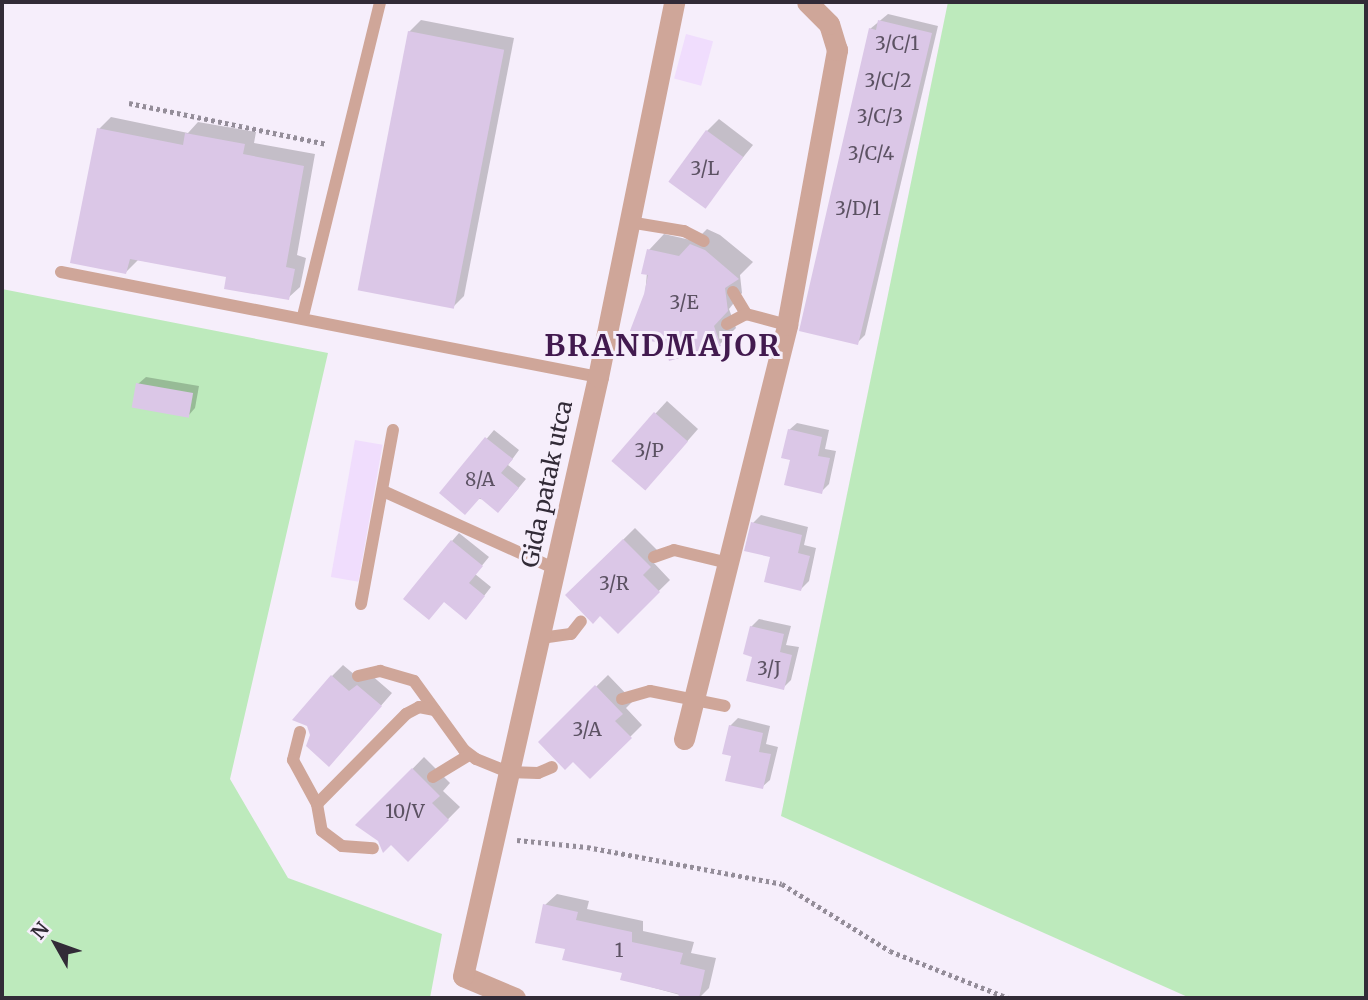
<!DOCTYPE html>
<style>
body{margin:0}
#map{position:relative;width:1368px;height:1000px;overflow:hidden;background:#f6eefb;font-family:Merriweather,serif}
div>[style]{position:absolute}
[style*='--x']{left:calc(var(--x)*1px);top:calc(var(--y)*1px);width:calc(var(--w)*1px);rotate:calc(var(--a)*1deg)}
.built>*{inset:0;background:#f0ddfd;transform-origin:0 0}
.green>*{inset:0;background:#bdeabc}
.shadow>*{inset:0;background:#0003}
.building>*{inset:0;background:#dbc7e7;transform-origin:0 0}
.path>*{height:4.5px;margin-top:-2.25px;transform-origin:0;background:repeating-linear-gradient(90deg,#948d99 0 3.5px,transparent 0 7px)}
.service>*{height:12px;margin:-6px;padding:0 6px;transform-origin:6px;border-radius:6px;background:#cfa699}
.minor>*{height:21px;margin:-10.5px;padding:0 10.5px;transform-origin:10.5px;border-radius:10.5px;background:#cfa699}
span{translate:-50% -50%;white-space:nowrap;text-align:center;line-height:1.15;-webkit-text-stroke:6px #f6eefb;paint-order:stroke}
.number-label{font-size:19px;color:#5c5263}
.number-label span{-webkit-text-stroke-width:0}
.street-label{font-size:23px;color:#322b37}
.district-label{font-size:30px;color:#421a4f;font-weight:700;letter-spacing:2px}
.frame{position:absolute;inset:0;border:4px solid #322b37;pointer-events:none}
.north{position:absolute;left:21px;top:909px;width:70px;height:70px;-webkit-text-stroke:5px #f6eefb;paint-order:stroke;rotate:310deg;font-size:19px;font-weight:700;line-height:28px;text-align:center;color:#322b37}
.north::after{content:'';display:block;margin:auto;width:24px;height:32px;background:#322b37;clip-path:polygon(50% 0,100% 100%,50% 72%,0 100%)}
</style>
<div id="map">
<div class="built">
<i style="left:686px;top:34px;width:28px;height:46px;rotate:15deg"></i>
<i style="left:355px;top:440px;width:28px;height:139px;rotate:10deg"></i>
</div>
<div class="green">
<i style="clip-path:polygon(948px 2px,1366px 2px,1366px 998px,1190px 998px,781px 816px)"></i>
<i style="clip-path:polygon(2px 289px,328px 353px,230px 779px,288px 878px,442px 934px,430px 998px,2px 998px)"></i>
</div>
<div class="shadow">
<i style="clip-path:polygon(888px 14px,938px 26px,865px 335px,857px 343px,870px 29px)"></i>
<i style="clip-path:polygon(421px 20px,514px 38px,464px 296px,452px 308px,409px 32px)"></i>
<i style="clip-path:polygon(111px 117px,188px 133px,198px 122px,256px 132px,254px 143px,315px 154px,297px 255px,306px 258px,300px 287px,288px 298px,228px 275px,138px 260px,126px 272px,99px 129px)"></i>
<i style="clip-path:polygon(719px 119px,753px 145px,704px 206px,707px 131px)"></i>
<i style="clip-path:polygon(707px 229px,720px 235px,753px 262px,740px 275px,742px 293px,729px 309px,736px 328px,720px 344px,671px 359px,645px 295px,649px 250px,664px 234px,695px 241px)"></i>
<i style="clip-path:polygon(146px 377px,199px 386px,195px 408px,188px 416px,138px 384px)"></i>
<i style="clip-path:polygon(667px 401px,698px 429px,656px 477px,613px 460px)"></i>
<i style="clip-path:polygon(797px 423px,829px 430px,825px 449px,836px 451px,829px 484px,821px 492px,792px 459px,789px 430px)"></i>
<i style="clip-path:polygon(494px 430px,519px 450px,508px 465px,526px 479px,506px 503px,441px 493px)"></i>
<i style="clip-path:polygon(761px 515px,808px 527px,804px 545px,816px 548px,809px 581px,801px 589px,772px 556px,753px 523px)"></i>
<i style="clip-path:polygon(635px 528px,661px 554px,653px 562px,670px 580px,618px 631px,600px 614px,567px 595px)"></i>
<i style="clip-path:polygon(459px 533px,489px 557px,475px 574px,491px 587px,473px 610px,452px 541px)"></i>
<i style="clip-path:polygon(759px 619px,791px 626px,786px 645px,799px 647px,791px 680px,783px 688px,754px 655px,751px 627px)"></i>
<i style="clip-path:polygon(343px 665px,362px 681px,370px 674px,392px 693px,340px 753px,332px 676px)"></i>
<i style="clip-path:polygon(608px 675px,633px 701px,626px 708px,642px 725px,590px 777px,573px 760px,540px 742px)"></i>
<i style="clip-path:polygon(738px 718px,770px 726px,766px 744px,778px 747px,770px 780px,762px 787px,733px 755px,730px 726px)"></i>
<i style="clip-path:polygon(424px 757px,450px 783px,443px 791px,460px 807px,408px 860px,391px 843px,358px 825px)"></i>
<i style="clip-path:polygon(557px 894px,589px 901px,587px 909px,643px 921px,643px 931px,694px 942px,691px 953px,716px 958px,709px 988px,699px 998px,691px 998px,622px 979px,624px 972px,567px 948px,545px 905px)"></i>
</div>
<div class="building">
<i style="clip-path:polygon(878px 20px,932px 33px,858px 345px,799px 331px,869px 28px,876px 30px)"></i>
<i style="left:408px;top:31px;width:98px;height:264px;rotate:11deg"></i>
<i style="clip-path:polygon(97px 128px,183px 145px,185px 133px,245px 144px,243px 154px,304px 166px,286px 267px,295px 269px,289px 300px,224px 289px,226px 277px,130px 259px,126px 274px,70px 263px)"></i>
<i style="left:706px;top:130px;width:46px;height:64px;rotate:36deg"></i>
<i style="clip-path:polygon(690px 244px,705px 250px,739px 279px,725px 288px,728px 311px,714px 326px,721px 346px,669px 361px,664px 344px,628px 336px,644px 294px,648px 275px,641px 274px,647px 249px,679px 256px)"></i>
<i style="left:136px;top:383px;width:58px;height:25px;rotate:10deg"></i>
<i style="left:654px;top:412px;width:45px;height:65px;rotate:41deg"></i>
<i style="clip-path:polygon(788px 429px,822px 437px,818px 456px,830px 458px,822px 494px,784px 485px,790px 460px,781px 458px)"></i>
<i style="clip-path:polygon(485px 437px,513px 459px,501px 473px,519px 488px,498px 513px,480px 498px,465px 515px,439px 493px)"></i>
<i style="clip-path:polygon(751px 522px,802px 535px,798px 553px,810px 556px,801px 591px,764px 582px,770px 557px,744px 551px)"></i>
<i style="clip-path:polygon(623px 539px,651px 567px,643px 575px,660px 592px,618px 634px,600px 616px,593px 624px,565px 595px)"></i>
<i style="clip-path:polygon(451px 540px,483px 566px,469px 583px,485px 596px,466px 620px,444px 602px,429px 620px,403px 599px)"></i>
<i style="clip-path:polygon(750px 626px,784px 634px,780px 652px,792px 655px,784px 690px,746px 681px,752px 657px,743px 654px)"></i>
<i style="clip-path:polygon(331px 675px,349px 691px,357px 685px,382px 706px,329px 767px,306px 746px,310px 735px,307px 726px,292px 720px)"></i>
<i style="clip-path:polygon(595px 685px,623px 714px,615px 721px,632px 738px,590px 779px,573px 762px,565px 770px,538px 742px)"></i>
<i style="clip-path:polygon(729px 725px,763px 733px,759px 752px,771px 754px,763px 789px,725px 781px,731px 756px,722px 754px)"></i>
<i style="clip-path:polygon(412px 768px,440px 796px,432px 803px,449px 820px,408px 862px,391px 845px,383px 853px,378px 841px,355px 825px)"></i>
<i style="clip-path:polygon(543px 904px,578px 912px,576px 920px,632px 932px,632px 942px,683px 953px,680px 964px,705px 970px,699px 998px,678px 998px,679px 994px,620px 980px,622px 973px,562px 960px,565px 949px,535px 943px)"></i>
</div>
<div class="path">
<i style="--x:129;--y:103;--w:202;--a:11.7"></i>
<i style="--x:517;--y:840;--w:70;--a:5.7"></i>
<i style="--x:587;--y:847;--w:198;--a:10.7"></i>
<i style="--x:782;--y:884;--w:127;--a:31.8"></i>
<i style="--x:890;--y:951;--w:127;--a:21.7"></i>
</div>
<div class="service">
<i style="--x:629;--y:222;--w:56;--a:9.3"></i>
<i style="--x:684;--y:231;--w:22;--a:27"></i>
<i style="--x:61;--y:272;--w:547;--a:11.06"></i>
<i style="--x:733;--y:292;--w:26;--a:59"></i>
<i style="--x:746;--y:314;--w:42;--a:15"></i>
<i style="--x:303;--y:316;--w:323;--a:-76.2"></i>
<i style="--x:727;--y:324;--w:21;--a:-28"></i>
<i style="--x:383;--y:491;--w:190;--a:24.3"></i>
<i style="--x:654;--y:557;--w:21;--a:-19"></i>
<i style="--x:674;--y:550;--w:51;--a:13.5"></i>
<i style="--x:361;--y:604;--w:177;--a:-79.6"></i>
<i style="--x:541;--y:638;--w:30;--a:-8"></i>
<i style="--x:571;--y:634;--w:16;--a:-52"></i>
<i style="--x:358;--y:676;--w:23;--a:-13"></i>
<i style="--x:380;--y:671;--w:35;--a:16"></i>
<i style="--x:414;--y:681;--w:85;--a:54.1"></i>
<i style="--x:464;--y:750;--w:15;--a:37"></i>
<i style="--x:476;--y:759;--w:35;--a:22"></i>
<i style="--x:508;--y:772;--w:30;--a:2"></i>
<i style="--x:538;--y:773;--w:15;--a:-23"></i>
<i style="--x:622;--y:699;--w:29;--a:-16"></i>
<i style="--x:650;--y:691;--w:76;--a:11.3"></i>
<i style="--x:300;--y:732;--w:29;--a:104"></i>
<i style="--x:293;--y:760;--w:50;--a:61.4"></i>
<i style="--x:317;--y:804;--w:27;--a:80"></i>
<i style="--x:322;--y:831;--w:25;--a:37"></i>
<i style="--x:342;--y:846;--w:31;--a:4"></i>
<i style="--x:433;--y:777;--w:42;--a:-31.4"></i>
<i style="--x:317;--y:804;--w:127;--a:-45.3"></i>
<i style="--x:406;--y:714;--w:15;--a:-28"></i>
<i style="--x:419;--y:707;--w:16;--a:11"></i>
</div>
<div class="minor">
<i style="--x:684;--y:739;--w:427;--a:-76"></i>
<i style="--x:787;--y:325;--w:280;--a:-79.7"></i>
<i style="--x:837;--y:50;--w:27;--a:-107"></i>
<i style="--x:829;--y:24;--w:31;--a:-135"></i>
<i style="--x:515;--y:998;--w:56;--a:-157.1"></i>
<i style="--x:463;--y:976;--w:614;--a:-77.3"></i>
<i style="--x:598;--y:377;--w:383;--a:-78.5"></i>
</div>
<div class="number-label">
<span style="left:897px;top:44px">3/C/1</span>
<span style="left:888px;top:81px">3/C/2</span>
<span style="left:880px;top:117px">3/C/3</span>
<span style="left:871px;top:154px">3/C/4</span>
<span style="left:705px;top:169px">3/L</span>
<span style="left:858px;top:209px">3/D/1</span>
<span style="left:684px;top:303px">3/E</span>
<span style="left:649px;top:451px">3/P</span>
<span style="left:480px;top:480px">8/A</span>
<span style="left:614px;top:584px">3/R</span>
<span style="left:769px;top:669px">3/J</span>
<span style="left:587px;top:730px">3/A</span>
<span style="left:405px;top:812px">10/V</span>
<span style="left:619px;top:951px">1</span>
</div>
<div class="street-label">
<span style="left:547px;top:484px;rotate:-78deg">Gida patak utca</span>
</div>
<div class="district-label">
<span style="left:663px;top:345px">BRANDMAJOR</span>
</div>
<div class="frame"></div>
<div class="north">N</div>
</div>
